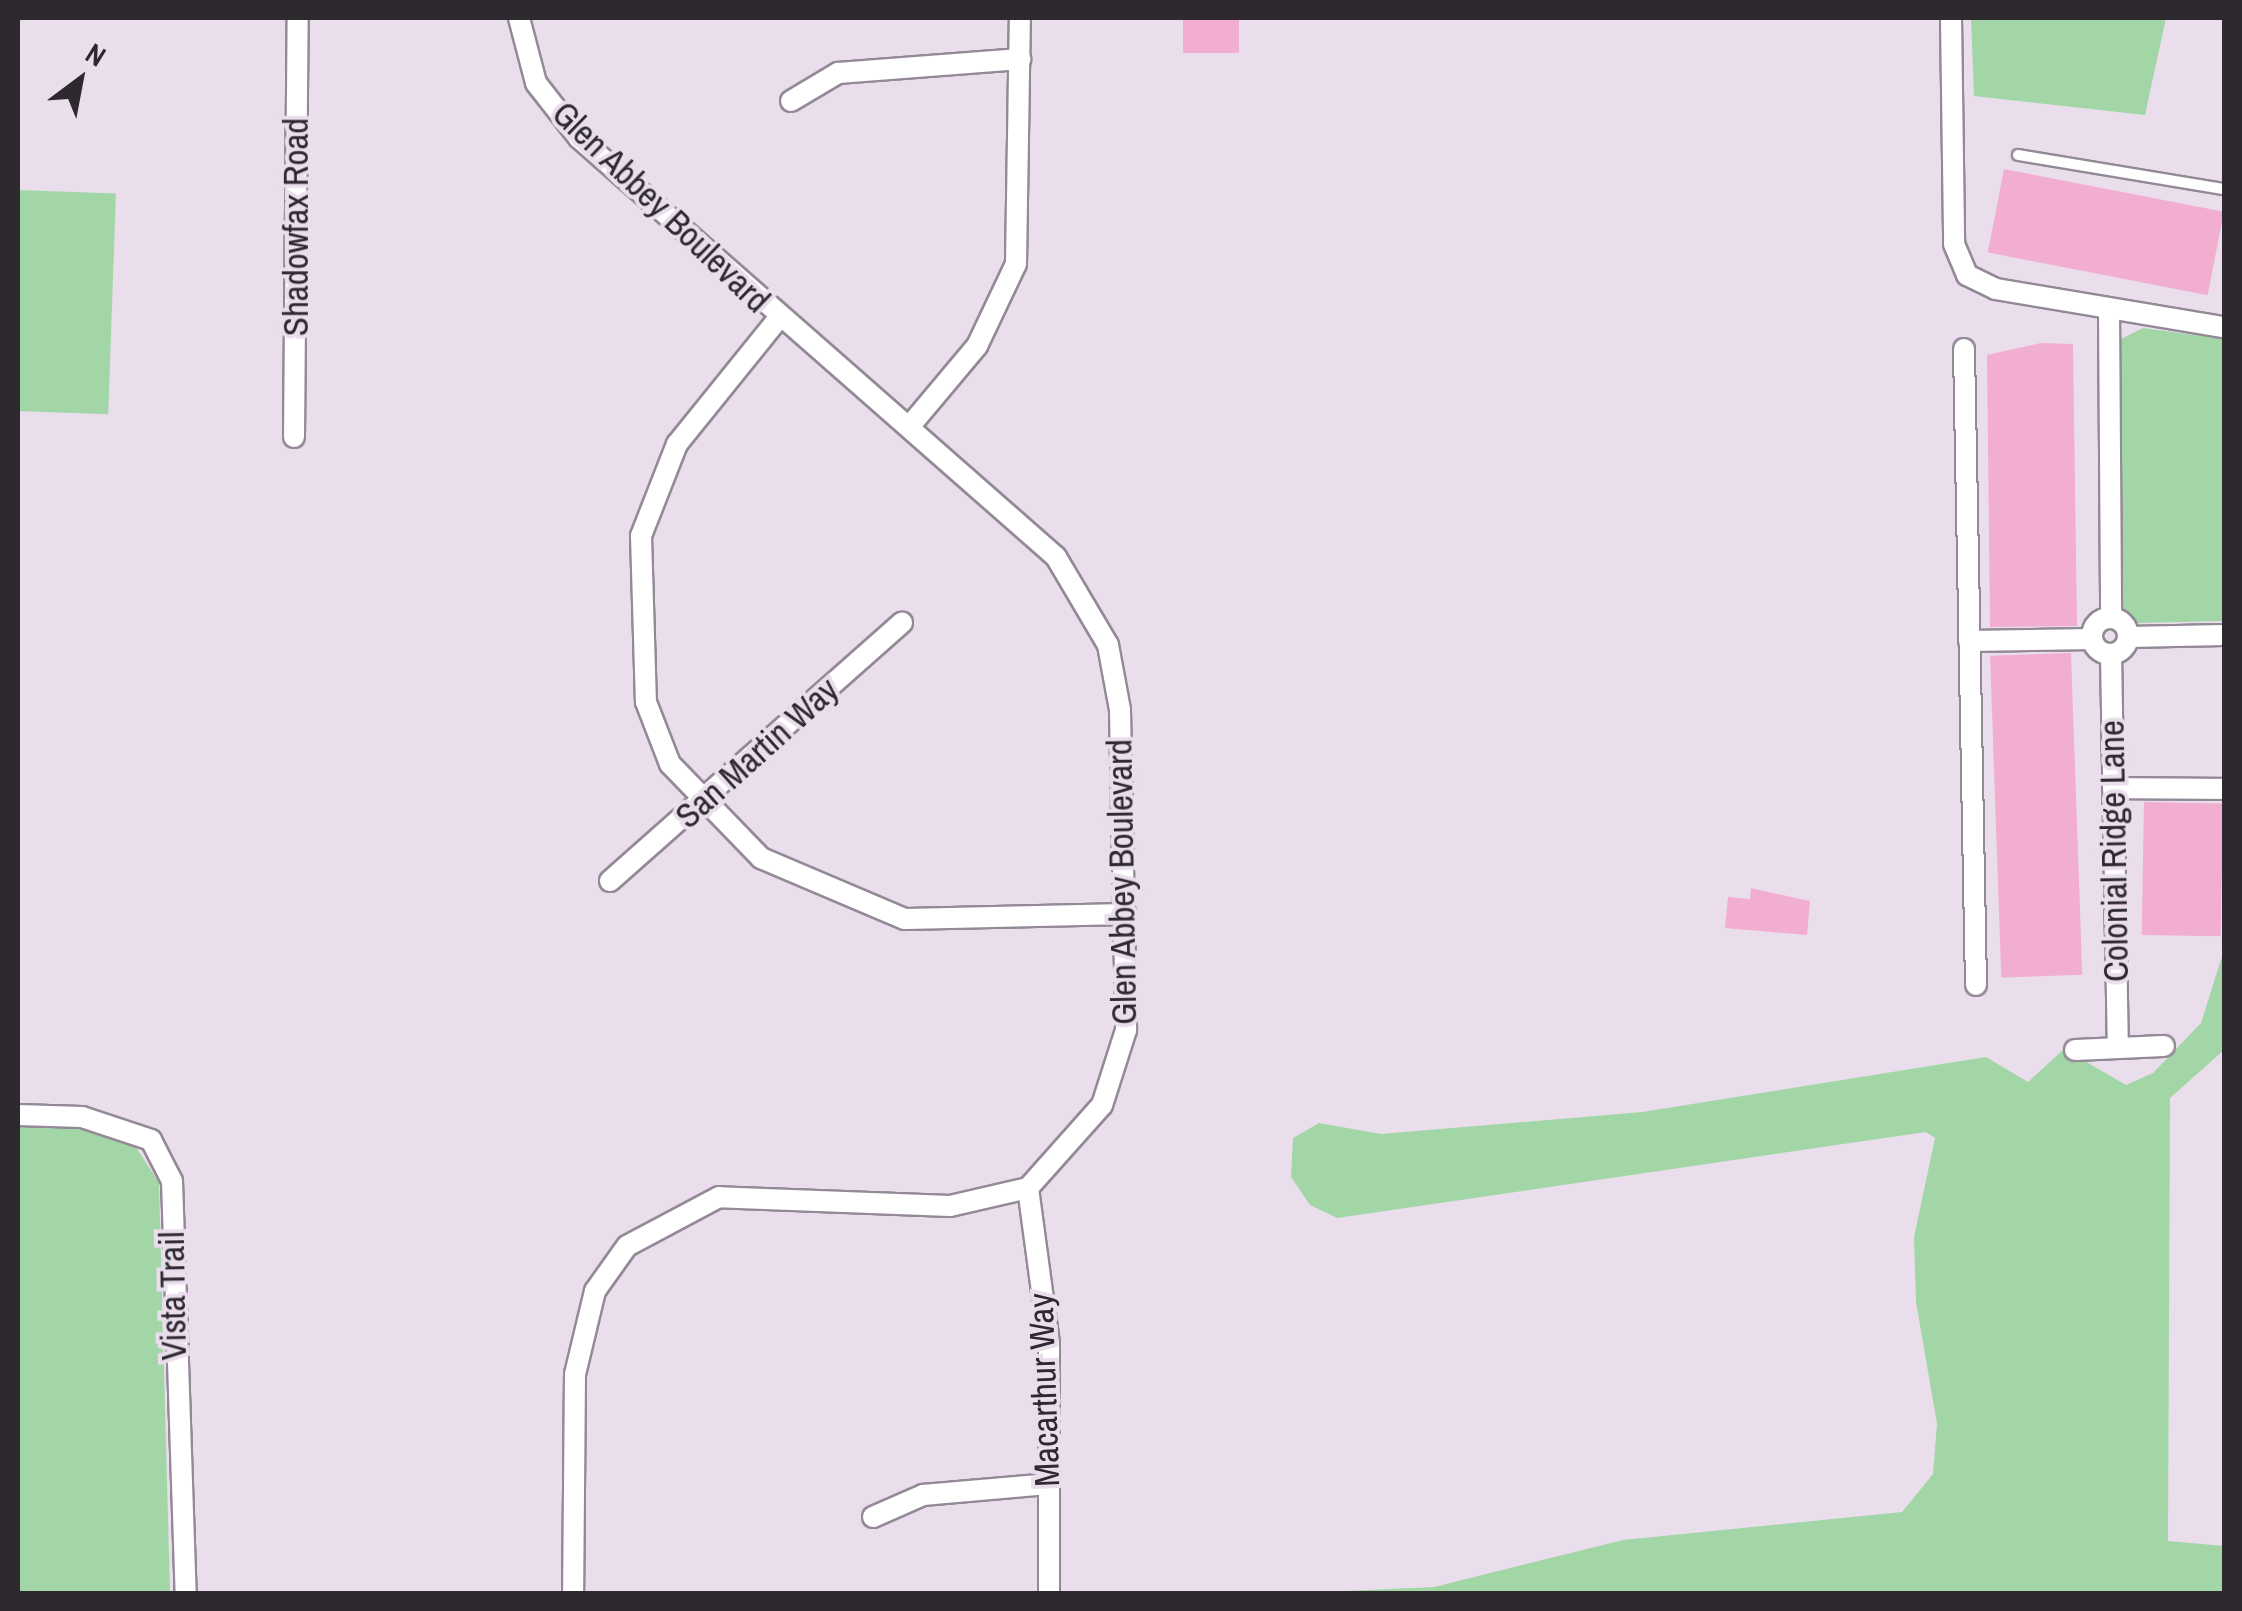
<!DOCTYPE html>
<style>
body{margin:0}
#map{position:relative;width:2242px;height:1611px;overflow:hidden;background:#eadeed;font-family:"Archivo Narrow",sans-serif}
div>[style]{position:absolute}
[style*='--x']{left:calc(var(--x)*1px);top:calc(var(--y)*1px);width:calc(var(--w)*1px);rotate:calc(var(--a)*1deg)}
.green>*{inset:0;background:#a2d6a7;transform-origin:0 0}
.building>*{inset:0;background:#f2aed1;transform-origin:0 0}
.roads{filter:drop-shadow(2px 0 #948997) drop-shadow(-2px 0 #948997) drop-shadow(0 2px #948997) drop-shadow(0 -2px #948997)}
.lane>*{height:10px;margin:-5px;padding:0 5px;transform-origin:5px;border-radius:5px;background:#fff}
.street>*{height:20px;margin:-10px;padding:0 10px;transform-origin:10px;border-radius:10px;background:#fff}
.street>.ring{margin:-10px;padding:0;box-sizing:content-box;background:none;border:20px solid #fff;border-radius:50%}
span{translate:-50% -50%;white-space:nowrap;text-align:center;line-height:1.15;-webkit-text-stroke:8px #eadeed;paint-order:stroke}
.street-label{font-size:35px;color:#2d292f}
.frame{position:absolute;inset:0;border:20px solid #2d292f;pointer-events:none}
.north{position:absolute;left:30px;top:30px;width:100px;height:100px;-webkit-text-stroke:8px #eadeed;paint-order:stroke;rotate:32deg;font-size:28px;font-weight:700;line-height:40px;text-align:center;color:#2d292f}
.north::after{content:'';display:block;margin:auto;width:35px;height:45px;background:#2d292f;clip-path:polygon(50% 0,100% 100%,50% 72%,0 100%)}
</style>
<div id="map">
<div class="green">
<i style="clip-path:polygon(1971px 18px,2166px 18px,2145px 115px,1974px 96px)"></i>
<i style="left:18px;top:190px;width:98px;height:221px;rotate:2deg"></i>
<i style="clip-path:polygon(2143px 328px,2224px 339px,2224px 621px,2138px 623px,2123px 612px,2121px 339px)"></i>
<i style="clip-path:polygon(2224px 950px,2224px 1050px,2170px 1098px,2168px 1541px,2224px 1546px,2224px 1593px,1278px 1594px,1434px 1587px,1623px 1540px,1902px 1512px,1933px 1474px,1937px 1424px,1916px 1302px,1914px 1237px,1935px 1138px,1926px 1132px,1337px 1218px,1310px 1205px,1291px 1177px,1293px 1138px,1319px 1123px,1381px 1134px,1642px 1112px,1986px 1057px,2028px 1082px,2064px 1049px,2126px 1085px,2153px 1073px,2201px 1023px)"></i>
<i style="clip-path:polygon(18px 1121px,104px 1129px,132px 1141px,159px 1183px,170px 1593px,18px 1594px)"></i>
</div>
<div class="building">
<i style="left:1183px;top:18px;width:56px;height:35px"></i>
<i style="left:2004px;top:169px;width:224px;height:85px;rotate:11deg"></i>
<i style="clip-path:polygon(2041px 343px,2073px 344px,2077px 626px,1990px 627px,1987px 355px)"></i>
<i style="left:2071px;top:653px;width:322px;height:81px;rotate:88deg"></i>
<i style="left:2144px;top:802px;width:79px;height:133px;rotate:1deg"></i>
<i style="clip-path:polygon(1751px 888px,1810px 901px,1807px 935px,1725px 928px,1728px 897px,1750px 899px)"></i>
</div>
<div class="roads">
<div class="lane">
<i style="--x:2018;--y:155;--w:209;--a:9.4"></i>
</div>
<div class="street">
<i style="--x:519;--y:18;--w:67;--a:75.3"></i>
<i style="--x:536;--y:83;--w:70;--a:52"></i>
<i style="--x:579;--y:138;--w:635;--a:41.3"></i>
<i style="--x:1056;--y:557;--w:102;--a:59.4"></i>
<i style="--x:1108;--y:645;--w:66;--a:79.5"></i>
<i style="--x:1120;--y:710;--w:320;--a:88.9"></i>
<i style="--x:1126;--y:1030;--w:79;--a:107.7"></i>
<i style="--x:1102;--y:1105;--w:111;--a:131.7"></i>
<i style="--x:1028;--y:1188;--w:80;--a:167"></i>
<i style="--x:950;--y:1206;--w:231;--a:-177.8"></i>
<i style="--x:719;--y:1197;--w:104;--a:152"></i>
<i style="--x:627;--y:1246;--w:55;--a:125.4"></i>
<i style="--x:595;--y:1291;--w:85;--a:103.5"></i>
<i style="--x:575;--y:1374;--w:220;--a:90.5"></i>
<i style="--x:1951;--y:18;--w:226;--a:89.2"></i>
<i style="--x:1954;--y:244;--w:34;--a:67"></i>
<i style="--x:1967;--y:275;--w:32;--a:26"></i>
<i style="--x:1996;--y:289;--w:231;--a:9.5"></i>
<i style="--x:791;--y:101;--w:55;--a:-30.8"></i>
<i style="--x:838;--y:73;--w:183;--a:-4.4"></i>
<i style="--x:2109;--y:310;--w:308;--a:89.6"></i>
<i style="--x:778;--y:319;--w:161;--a:128.9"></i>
<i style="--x:677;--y:444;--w:99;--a:111.4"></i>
<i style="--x:641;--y:536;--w:166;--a:88.3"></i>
<i style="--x:646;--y:702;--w:66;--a:68.8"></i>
<i style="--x:670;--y:764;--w:131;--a:45.9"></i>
<i style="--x:761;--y:858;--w:156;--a:23"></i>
<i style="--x:905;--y:919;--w:221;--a:-1.3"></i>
<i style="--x:1964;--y:349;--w:636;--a:88.92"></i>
<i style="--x:909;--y:427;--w:106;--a:-50"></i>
<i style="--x:977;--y:346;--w:91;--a:-64.6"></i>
<i style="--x:1016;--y:264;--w:246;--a:-89.1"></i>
<i style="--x:294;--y:437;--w:419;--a:-89.5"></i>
<i class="ring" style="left:2092px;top:618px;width:16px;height:16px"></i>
<i style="--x:2128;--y:637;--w:96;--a:-1.2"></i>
<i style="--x:1969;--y:641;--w:123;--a:-0.9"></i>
<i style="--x:2111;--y:654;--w:394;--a:89"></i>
<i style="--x:2113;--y:788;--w:111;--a:0.5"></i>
<i style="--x:610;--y:881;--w:390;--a:-41.5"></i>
<i style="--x:2075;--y:1050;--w:89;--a:-2.6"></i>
<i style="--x:18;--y:1115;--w:64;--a:1.8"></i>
<i style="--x:82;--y:1117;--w:73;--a:18.4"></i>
<i style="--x:151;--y:1140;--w:46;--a:62.9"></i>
<i style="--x:172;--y:1181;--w:413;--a:88.1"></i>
<i style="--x:1028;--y:1188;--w:157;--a:82.3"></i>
<i style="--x:1049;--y:1344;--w:250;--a:90"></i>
<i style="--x:873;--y:1517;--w:55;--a:-23.7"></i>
<i style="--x:923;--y:1495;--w:125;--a:-5"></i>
</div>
</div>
<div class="street-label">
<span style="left:661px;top:207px;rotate:44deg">Glen Abbey Boulevard</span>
<span style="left:296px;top:227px;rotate:-90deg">Shadowfax Road</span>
<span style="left:757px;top:753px;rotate:-42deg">San Martin Way</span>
<span style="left:2114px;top:851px;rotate:-91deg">Colonial Ridge Lane</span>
<span style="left:1122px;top:882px;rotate:-91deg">Glen Abbey Boulevard</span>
<span style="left:173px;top:1296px;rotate:-91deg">Vista Trail</span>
<span style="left:1044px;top:1390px;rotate:-92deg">Macarthur Way</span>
</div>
<div class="frame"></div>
<div class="north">N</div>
</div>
